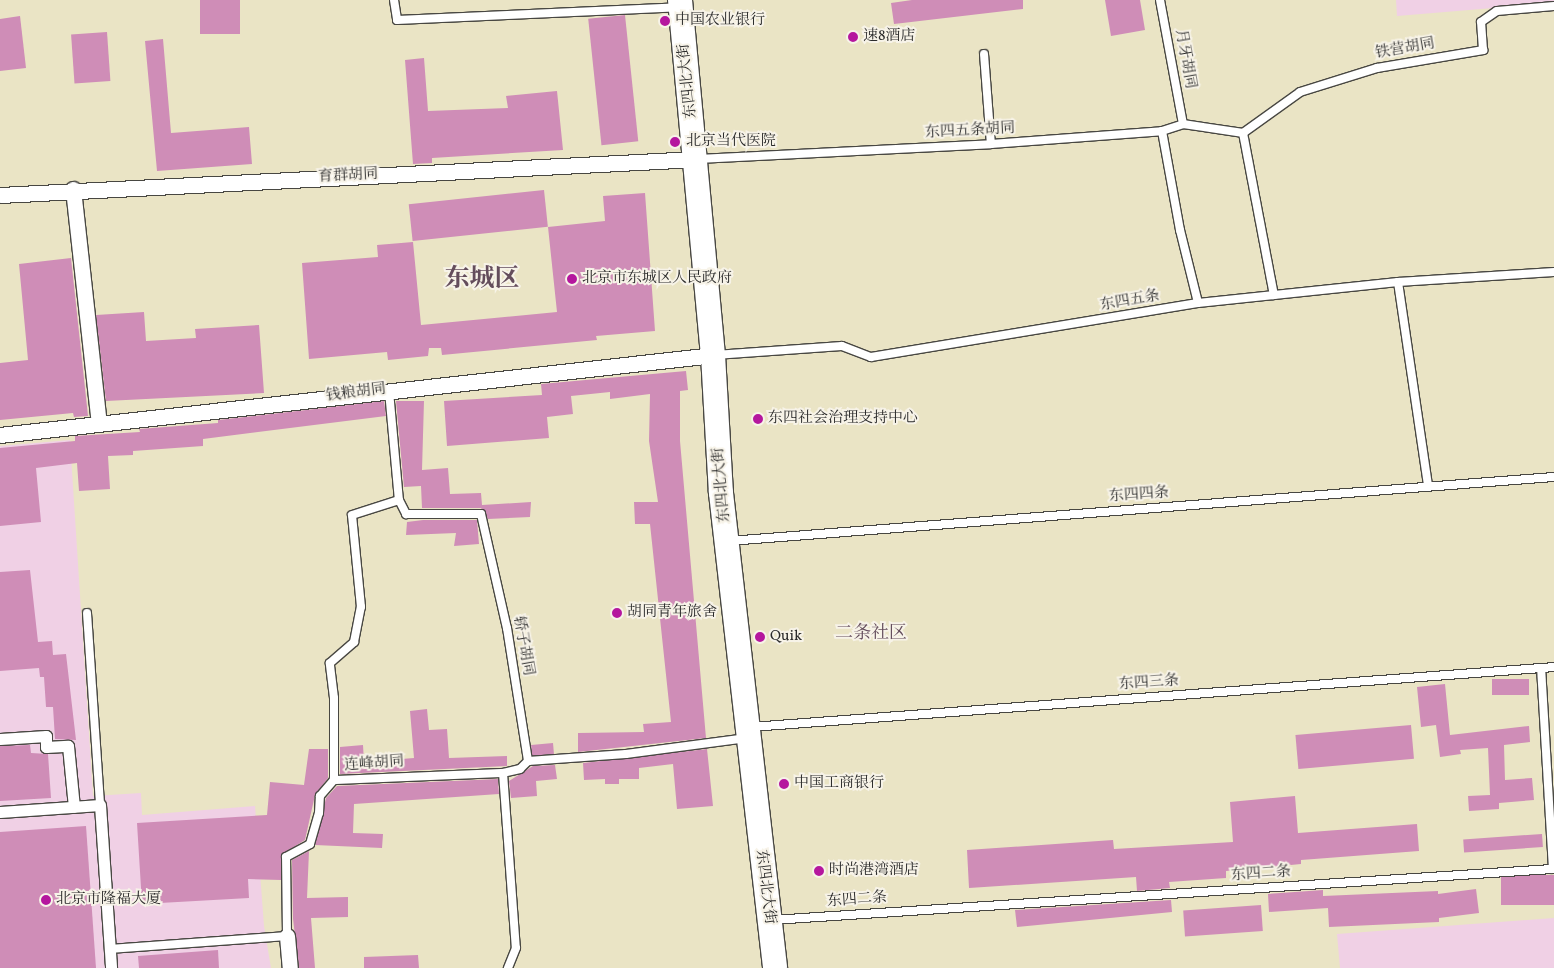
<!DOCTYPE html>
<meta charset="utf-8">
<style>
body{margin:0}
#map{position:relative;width:1554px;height:968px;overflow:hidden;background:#eae4c5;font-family:Vollkorn,"Noto Serif SC",serif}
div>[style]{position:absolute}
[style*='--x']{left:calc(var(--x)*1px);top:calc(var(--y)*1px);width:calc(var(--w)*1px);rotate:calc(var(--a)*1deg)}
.built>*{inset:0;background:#f0d0e5}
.building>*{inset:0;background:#cf8db7;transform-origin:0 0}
.roads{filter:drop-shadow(1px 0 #484742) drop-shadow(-1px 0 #484742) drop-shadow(0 1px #484742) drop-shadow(0 -1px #484742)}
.service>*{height:8px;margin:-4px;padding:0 4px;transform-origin:4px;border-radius:4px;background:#fff}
.pedestrian>*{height:11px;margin:-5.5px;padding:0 5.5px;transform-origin:5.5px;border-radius:5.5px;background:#fff}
.minor>*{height:15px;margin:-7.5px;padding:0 7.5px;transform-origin:7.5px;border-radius:7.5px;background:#fff}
.primary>*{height:24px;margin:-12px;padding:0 12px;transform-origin:12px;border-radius:12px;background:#fff}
.dots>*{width:14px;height:14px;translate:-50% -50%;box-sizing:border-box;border:2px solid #f7f3e8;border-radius:50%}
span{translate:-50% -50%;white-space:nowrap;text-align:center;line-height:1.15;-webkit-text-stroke:4px #f7f3e8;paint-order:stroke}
.poi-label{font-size:15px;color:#2b2b2b}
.left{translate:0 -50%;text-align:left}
.street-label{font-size:15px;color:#2b2b2b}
.quarter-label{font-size:18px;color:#644d5c}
.town-label{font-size:25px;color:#644d5c;font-weight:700}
</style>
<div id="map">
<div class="built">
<i style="clip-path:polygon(1396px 0,1554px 0,1554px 3px,1397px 16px)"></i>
<i style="clip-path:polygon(70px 440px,93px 796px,141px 793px,142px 815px,255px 806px,264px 926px,271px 968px,0 968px,0 446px)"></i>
<i style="clip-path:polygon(1554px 918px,1554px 968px,1340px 968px,1337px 934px)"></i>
</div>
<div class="building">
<i style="left:200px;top:0;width:40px;height:34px"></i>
<i style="clip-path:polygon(912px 0,1023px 0,1023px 9px,894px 24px,891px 3px)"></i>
<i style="clip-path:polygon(1105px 0,1140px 0,1145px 30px,1111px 36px)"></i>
<i style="left:625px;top:15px;width:127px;height:37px;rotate:84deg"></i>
<i style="clip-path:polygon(20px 16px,26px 68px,0 71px,0 19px)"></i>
<i style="left:107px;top:32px;width:49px;height:36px;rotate:86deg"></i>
<i style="clip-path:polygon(163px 39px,171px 133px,249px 127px,252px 164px,157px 171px,145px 41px)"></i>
<i style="clip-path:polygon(424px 58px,428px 111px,508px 108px,506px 96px,557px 91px,563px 150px,432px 158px,432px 163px,413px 164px,405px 60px)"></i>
<i style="left:544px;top:190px;width:37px;height:136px;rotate:84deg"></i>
<i style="clip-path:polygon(645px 193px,655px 331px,596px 336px,597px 340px,442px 355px,441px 348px,429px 348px,428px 356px,388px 360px,387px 352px,309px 359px,302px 263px,378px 257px,377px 245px,413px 242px,421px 325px,557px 312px,548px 227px,605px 221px,603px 196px)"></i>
<i style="clip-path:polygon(71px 258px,88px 416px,74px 417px,73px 413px,0 420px,0 363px,28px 360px,19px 264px)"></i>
<i style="clip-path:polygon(144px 312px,146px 341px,196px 338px,195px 329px,259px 325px,264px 393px,106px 401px,96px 315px)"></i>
<i style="clip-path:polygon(686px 371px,688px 390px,680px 391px,680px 441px,706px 738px,578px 752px,578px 733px,644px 732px,643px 724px,671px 722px,650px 524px,635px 524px,634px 502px,658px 502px,649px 441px,650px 394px,610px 399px,610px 392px,571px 396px,573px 414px,547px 417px,549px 438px,447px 446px,444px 401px,542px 395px,541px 384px)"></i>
<i style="clip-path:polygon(384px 401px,386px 416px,203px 439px,203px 446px,133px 451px,133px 455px,108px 456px,110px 489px,79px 491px,77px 463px,36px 468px,41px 522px,0 526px,0 448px,75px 441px,75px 436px,140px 432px,139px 429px,218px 423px,218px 420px)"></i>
<i style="clip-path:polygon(396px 401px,424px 401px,422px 470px,448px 468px,450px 494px,481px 493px,482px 505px,531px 502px,530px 517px,488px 519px,481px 508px,422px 508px,421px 486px,404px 487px)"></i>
<i style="clip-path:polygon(423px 520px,477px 520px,479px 544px,454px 546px,456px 533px,406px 535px,407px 522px)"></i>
<i style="clip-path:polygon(30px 570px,38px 642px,52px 641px,53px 655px,66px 654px,76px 740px,55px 739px,53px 707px,46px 707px,44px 677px,40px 677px,39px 668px,0 671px,0 572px)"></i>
<i style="left:1529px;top:679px;width:16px;height:37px;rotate:90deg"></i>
<i style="clip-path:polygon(1445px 684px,1450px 735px,1529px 726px,1530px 742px,1504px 745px,1505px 780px,1532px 778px,1534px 800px,1499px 803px,1499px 809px,1469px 811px,1468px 796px,1490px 795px,1488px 748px,1460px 750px,1461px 754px,1440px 757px,1436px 725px,1421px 727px,1417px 687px)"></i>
<i style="clip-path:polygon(427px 709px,429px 730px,447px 729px,449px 758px,507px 756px,507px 766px,340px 774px,340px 747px,363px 745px,364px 762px,414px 758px,410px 711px)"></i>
<i style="left:1411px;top:725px;width:34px;height:116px;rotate:85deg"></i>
<i style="left:553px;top:743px;width:11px;height:22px;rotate:85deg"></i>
<i style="clip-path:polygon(30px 745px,31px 753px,48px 754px,51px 798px,0 801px,0 746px)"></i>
<i style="clip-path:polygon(309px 749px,328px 749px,328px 778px,315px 795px,305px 840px,281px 855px,281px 880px,248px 879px,249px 898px,142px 904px,137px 823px,267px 815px,270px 782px,304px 785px)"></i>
<i style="clip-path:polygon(707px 749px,713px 806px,677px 809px,673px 764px,639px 768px,639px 779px,619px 779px,619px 784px,605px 784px,605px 779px,584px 780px,583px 763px)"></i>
<i style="clip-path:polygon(555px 765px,557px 779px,536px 781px,537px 796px,511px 798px,509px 781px,533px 766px)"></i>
<i style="clip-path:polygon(498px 779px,499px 794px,354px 804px,353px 833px,383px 834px,382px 848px,315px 845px,326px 798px,337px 786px)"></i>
<i style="clip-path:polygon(1295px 796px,1298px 833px,1417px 824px,1419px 851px,1301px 860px,1301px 864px,1226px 871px,1226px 878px,1169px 882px,1170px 888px,1137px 891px,1136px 877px,969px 888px,967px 850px,1113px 840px,1114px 849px,1233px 842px,1230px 802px)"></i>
<i style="clip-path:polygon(86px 826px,96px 968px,0 968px,0 832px)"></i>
<i style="left:1542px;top:834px;width:13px;height:79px;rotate:86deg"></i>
<i style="clip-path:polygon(309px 851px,307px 898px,348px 897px,348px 917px,311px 918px,315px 968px,299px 968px,293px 919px,292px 860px)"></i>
<i style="left:1554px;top:875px;width:30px;height:53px;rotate:90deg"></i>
<i style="clip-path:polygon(1476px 889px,1479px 913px,1439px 918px,1439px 922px,1329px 927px,1328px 908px,1269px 912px,1268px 894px,1323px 890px,1323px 896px,1438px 891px,1438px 894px)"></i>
<i style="clip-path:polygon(1171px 900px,1172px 912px,1017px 927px,1015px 910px)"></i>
<i style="left:1261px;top:905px;width:26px;height:78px;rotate:86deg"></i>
<i style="clip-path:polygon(218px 950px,219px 968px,139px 968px,138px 956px)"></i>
<i style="clip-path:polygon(418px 955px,419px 968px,364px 968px,364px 957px)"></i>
</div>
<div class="roads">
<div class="service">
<i style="--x:394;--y:0;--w:20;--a:81"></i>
<i style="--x:397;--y:20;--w:282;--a:-2.6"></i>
<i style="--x:1160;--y:0;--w:126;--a:79.5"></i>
<i style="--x:984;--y:54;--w:90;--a:85.6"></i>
<i style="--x:1162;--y:131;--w:101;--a:79.7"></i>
<i style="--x:1180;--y:230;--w:75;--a:76.1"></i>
<i style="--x:1243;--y:133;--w:70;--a:-35.7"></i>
<i style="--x:1300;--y:92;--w:81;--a:-17.3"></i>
<i style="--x:1377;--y:68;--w:108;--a:-9.6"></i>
<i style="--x:1483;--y:50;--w:28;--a:-94"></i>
<i style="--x:1481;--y:22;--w:19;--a:-35"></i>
<i style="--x:1497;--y:11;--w:57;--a:-5"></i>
<i style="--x:1243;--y:133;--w:165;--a:79.2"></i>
<i style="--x:698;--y:159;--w:293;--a:-2.9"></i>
<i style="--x:991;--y:144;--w:171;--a:-4.3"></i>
<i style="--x:1162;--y:131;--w:22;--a:-18"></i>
<i style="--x:1183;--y:124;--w:61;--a:8.5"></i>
<i style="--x:1398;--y:282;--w:206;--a:81.6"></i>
<i style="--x:715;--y:355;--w:127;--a:-4.1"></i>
<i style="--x:842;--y:346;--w:31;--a:21"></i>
<i style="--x:871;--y:357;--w:331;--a:-9.4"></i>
<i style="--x:1198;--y:303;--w:201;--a:-6"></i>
<i style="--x:1398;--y:282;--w:156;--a:-3.7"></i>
<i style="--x:389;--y:391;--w:109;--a:84.8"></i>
<i style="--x:399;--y:500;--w:16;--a:63"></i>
<i style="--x:406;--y:514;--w:75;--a:0"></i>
<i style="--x:481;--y:514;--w:117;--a:77.2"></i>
<i style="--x:507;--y:628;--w:135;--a:81"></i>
<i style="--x:528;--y:761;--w:11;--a:135"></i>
<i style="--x:520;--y:769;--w:17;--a:167"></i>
<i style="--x:503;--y:773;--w:175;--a:85.8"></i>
<i style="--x:516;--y:948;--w:22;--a:112"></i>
<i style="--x:729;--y:541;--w:827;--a:-4.44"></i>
<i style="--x:87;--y:613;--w:192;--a:86.1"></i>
<i style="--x:751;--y:727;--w:805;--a:-4.27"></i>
<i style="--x:528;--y:761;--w:98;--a:-4.1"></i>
<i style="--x:626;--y:754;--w:122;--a:-7.5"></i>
<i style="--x:334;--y:780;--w:82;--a:-90"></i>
<i style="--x:334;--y:698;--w:35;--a:-97"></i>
<i style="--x:330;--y:663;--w:32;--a:-41"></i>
<i style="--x:354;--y:642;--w:36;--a:-79"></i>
<i style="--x:361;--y:607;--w:92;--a:-95.6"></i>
<i style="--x:352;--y:515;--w:49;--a:-17.7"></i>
<i style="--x:772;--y:920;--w:783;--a:-3.74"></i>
<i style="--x:1553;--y:869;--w:201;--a:-93.4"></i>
<i style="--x:110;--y:949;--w:177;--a:-4.2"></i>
<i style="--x:287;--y:936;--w:79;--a:-90.7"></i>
<i style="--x:286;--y:857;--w:27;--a:-28"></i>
<i style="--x:310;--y:844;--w:32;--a:-74"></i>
<i style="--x:319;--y:813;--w:17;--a:-87"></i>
<i style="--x:320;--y:796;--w:21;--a:-49"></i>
<i style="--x:334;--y:780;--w:169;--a:-2.4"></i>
</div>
<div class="pedestrian">
<i style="--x:0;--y:739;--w:46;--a:-3.7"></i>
<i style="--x:46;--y:736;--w:11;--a:90"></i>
<i style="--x:46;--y:747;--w:22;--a:-3"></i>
<i style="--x:68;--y:746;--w:61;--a:84.4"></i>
<i style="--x:0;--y:812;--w:100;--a:-4"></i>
<i style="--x:100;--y:805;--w:163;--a:86.1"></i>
</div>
<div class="minor">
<i style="--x:73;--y:189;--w:236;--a:83.7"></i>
<i style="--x:0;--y:195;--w:697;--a:-2.96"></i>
<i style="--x:0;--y:435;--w:717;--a:-6.4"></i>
<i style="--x:287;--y:936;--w:32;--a:85"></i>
</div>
<div class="primary">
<i style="--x:680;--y:0;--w:357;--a:84.7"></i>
<i style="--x:713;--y:355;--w:138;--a:86.7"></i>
<i style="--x:721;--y:493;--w:478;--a:83.5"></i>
</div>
</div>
<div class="dots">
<i style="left:665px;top:21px;background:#b5179e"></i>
<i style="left:853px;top:37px;background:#b5179e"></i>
<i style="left:675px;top:142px;background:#b5179e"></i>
<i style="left:572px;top:279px;background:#b5179e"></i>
<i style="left:758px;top:419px;background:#b5179e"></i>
<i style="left:617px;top:613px;background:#b5179e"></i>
<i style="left:760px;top:637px;background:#b5179e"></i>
<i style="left:784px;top:784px;background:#b5179e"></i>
<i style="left:819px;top:871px;background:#b5179e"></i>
<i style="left:46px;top:900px;background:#b5179e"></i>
</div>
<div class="poi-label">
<span class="left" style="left:675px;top:21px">中国农业银行</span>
<span class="left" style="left:863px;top:37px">速8酒店</span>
<span class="left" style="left:686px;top:142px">北京当代医院</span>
<span class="left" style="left:582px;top:279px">北京市东城区人民政府</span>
<span class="left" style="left:768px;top:419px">东四社会治理支持中心</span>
<span class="left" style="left:627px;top:613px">胡同青年旅舍</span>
<span class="left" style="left:770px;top:637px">Quik</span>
<span class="left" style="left:794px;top:784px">中国工商银行</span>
<span class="left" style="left:829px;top:871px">时尚港湾酒店</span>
<span class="left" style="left:56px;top:900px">北京市隆福大厦</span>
</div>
<div class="street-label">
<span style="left:1405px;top:49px;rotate:-10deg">铁营胡同</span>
<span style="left:1185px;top:59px;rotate:80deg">月牙胡同</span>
<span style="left:688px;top:81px;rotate:-96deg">东四北大街</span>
<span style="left:970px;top:131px;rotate:-3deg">东四五条胡同</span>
<span style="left:348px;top:176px;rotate:-3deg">育群胡同</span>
<span style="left:1130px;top:301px;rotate:-10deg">东四五条</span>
<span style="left:356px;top:393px;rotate:-7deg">钱粮胡同</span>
<span style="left:722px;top:485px;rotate:-95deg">东四北大街</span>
<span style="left:1139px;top:495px;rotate:-4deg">东四四条</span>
<span style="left:523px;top:646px;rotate:80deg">轿子胡同</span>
<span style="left:1149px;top:683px;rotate:-4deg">东四三条</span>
<span style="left:374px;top:764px;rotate:-4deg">连峰胡同</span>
<span style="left:1261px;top:874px;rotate:-4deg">东四二条</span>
<span style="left:765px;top:887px;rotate:83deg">东四北大街</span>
<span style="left:857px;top:900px;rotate:-4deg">东四二条</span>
</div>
<div class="quarter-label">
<span style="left:871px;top:634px">二条社区</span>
</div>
<div class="town-label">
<span style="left:482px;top:280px">东城区</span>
</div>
</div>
